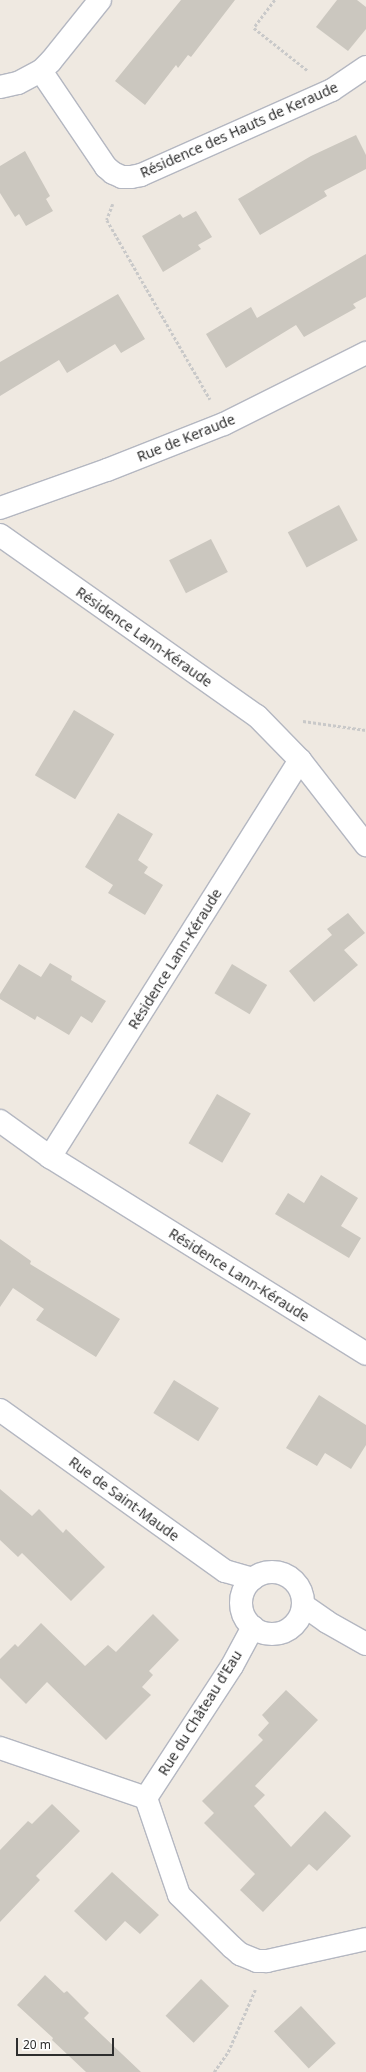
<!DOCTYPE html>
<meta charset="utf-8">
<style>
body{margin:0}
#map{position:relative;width:366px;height:2072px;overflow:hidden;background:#efe9e1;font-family:"Noto Sans",sans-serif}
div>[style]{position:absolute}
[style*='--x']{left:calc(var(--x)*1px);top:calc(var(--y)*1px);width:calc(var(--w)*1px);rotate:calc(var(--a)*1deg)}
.building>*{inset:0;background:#cbc7bf;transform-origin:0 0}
.path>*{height:2.5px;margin-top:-1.25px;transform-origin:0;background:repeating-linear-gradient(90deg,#c9c9c9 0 3px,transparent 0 5px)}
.roads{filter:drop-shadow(1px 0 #b4b7c1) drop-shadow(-1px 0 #b4b7c1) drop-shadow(0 1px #b4b7c1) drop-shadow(0 -1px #b4b7c1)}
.minor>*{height:22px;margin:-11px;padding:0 11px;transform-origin:11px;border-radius:11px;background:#fff}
.minor>.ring{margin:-11px;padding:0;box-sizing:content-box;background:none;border:22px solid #fff;border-radius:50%}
span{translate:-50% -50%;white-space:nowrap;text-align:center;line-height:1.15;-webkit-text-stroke:3px #fff;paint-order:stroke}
.street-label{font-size:14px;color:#2e2e2e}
.scale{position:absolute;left:16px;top:2038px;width:98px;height:18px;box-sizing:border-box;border:2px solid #2e2e2e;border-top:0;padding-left:5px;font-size:12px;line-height:14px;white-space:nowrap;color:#2e2e2e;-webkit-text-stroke:3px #fff;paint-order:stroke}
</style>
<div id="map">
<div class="building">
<i style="clip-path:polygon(181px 0,235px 0,191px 57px,188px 55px,178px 68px,176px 65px,145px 105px,115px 81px)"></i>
<i style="clip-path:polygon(337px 0,357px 0,366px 7px,366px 29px,348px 51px,316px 27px)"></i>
<i style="clip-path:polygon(356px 135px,366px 155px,366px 169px,324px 191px,327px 196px,260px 235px,238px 199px,311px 156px)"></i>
<i style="clip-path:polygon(25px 151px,50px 196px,46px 199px,53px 211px,26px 226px,19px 214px,15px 217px,0 193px,0 166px)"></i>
<i style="clip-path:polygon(196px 211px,212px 237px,198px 245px,201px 249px,163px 272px,142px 236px,180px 214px,183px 218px)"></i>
<i style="clip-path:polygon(366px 254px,366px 297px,353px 304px,356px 308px,304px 337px,296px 325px,226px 368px,206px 334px,251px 307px,257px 318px)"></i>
<i style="clip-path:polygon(118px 294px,145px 339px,121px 353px,115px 344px,67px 373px,59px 360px,0 396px,0 362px)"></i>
<i style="left:339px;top:505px;width:40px;height:58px;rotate:62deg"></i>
<i style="left:211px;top:539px;width:37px;height:47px;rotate:63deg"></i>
<i style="left:74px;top:710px;width:47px;height:76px;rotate:31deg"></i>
<i style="clip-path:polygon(118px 813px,153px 834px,138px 860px,148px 867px,144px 873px,163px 885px,145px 915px,108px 893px,113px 885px,85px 867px)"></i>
<i style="clip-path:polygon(348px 913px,365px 933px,344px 950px,358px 965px,314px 1002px,289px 971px,332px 935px,327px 929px)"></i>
<i style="clip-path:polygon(50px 963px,72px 976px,71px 980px,106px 1001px,92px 1023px,81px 1016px,69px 1035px,37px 1016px,35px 1020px,0 999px,0 994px,19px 964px,41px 977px)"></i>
<i style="left:232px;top:964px;width:41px;height:34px;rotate:31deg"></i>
<i style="left:217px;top:1094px;width:39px;height:57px;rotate:30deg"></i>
<i style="clip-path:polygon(321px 1175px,358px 1198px,341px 1226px,361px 1238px,349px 1258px,275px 1214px,288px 1193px,304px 1203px)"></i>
<i style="clip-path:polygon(0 1239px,31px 1261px,30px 1264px,120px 1319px,96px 1357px,36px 1320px,44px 1309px,13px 1288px,0 1307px)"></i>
<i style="left:174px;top:1380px;width:53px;height:39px;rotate:32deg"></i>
<i style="clip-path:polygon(319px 1395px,366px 1425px,366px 1445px,351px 1469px,325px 1453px,317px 1466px,286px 1448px)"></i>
<i style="clip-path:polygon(0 1489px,32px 1516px,39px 1509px,63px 1533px,66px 1529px,105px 1567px,71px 1601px,22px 1553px,18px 1557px,0 1540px)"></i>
<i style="clip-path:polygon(153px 1614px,179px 1640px,149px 1671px,153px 1675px,142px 1687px,151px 1695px,106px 1740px,47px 1682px,26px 1704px,0 1678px,0 1659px,15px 1644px,18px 1647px,41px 1623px,85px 1666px,108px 1645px,116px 1652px)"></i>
<i style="clip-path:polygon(286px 1690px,318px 1720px,255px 1786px,265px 1795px,254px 1806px,291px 1847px,325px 1811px,351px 1836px,317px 1871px,309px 1864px,263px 1912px,240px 1890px,255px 1874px,204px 1823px,214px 1813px,202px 1801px,263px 1740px,258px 1735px,269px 1723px,262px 1715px)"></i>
<i style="clip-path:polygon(52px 1804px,80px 1831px,36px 1876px,40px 1880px,0 1922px,0 1850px,28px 1821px,32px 1824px)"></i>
<i style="clip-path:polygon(112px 1872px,159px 1915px,140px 1934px,125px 1921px,106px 1941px,74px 1911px)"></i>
<i style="clip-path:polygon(45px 1975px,64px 1993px,67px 1991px,89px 2013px,84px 2018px,141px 2072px,86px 2072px,52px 2040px,53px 2038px,17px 2005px)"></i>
<i style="left:201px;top:1979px;width:39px;height:51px;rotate:44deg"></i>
<i style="left:301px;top:2006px;width:51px;height:37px;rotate:47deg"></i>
</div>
<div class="path">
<i style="--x:275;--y:0;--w:35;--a:127"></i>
<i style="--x:254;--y:28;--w:68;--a:38.4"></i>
<i style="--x:113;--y:204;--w:17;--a:111"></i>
<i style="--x:107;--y:220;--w:207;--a:60.1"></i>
<i style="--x:303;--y:721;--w:64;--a:8.1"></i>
<i style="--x:214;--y:2072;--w:24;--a:-55"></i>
<i style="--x:228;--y:2052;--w:68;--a:-66.5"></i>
</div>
<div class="roads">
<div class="minor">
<i style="--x:41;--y:71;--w:116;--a:55.9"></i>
<i style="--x:106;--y:167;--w:9;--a:41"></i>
<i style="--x:113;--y:173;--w:10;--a:24"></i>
<i style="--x:122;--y:177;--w:9;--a:0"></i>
<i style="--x:131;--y:177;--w:10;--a:-11"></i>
<i style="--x:141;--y:175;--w:209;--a:-24"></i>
<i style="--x:332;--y:90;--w:41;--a:-34.1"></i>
<i style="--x:0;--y:87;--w:18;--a:-13"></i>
<i style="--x:18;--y:83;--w:26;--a:-28"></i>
<i style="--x:41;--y:71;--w:14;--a:-45"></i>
<i style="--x:51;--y:61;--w:78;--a:-51.2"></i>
<i style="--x:0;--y:508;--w:114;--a:-19.6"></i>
<i style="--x:107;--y:470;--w:126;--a:-21.5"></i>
<i style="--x:224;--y:424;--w:159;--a:-26.6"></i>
<i style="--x:0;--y:535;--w:314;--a:35.2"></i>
<i style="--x:257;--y:716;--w:62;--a:45.7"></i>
<i style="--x:300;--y:760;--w:108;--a:52.2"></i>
<i style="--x:0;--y:1121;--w:62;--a:35.8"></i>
<i style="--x:50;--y:1157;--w:372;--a:31.9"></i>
<i style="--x:50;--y:1157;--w:469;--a:-57.8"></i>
<i style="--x:0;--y:1410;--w:277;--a:35.6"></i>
<i style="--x:225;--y:1571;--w:29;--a:16"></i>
<i class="ring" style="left:241px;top:1572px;width:40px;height:40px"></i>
<i style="--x:303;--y:1605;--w:29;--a:35"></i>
<i style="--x:327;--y:1622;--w:45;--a:29.4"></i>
<i style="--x:253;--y:1627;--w:44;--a:118.3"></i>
<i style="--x:232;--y:1666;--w:158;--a:123.1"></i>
<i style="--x:146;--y:1798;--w:102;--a:71.2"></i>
<i style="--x:179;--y:1895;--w:74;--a:44.5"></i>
<i style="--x:232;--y:1947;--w:11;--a:41"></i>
<i style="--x:240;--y:1954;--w:18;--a:22"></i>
<i style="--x:257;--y:1961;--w:10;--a:0"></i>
<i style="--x:267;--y:1961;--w:101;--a:-12.5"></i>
<i style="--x:0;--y:1748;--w:154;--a:18.9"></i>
</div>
</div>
<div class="street-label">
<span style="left:239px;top:130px;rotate:-24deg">Résidence des Hauts de Keraude</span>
<span style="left:186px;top:438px;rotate:-22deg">Rue de Keraude</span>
<span style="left:144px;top:637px;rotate:35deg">Résidence Lann-Kéraude</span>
<span style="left:175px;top:959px;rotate:-58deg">Résidence Lann-Kéraude</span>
<span style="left:239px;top:1275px;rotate:32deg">Résidence Lann-Kéraude</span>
<span style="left:124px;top:1499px;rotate:36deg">Rue de Saint-Maude</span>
<span style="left:200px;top:1713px;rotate:-58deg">Rue du Château d'Eau</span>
</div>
<div class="scale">20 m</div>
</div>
